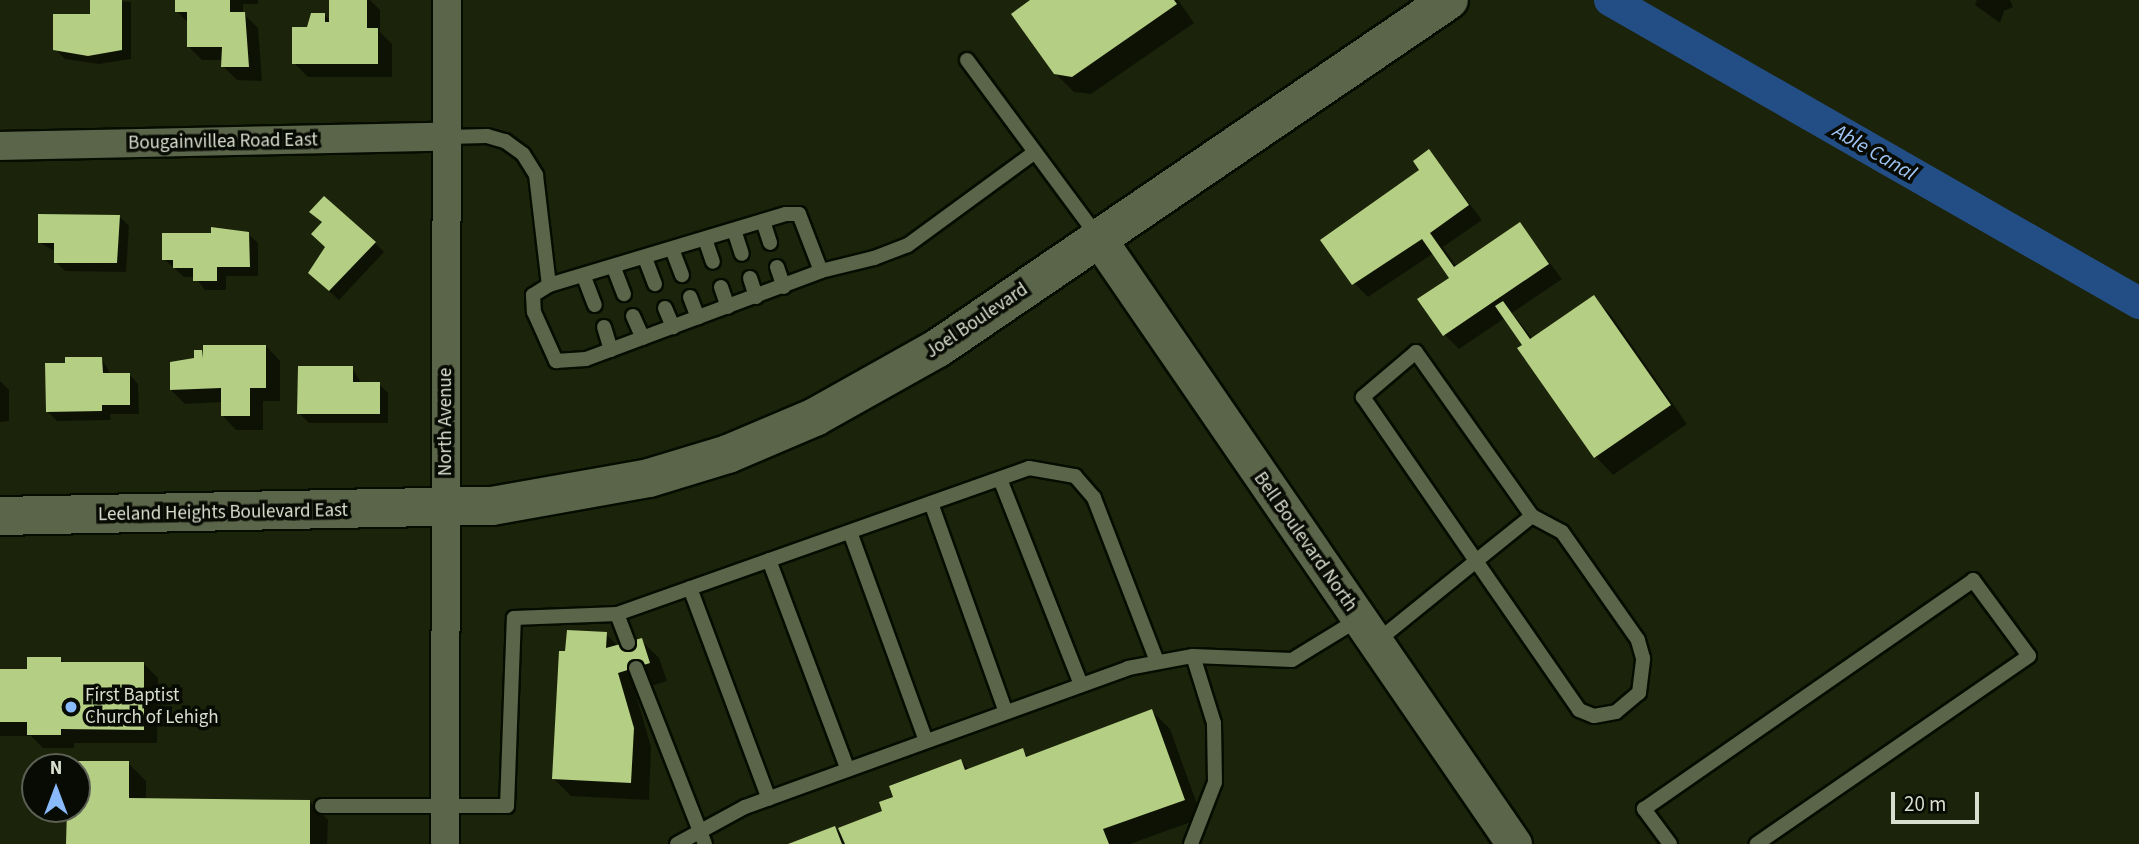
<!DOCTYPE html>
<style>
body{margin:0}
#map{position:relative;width:2139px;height:844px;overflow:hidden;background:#1b230a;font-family:"Source Sans 3",sans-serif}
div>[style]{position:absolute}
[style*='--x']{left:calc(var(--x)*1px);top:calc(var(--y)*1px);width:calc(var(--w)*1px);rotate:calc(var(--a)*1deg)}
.shadow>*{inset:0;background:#0007}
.canal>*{height:32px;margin:-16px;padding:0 16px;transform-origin:16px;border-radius:16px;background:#234e85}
.building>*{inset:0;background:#b4ce83}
.roads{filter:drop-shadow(2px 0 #060c00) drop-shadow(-2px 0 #060c00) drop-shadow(0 2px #060c00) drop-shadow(0 -2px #060c00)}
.service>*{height:14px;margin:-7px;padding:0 7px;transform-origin:7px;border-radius:7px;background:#5b6549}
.minor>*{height:28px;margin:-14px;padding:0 14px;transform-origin:14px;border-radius:14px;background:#5b6549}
.tertiary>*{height:35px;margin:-17.5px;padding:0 17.5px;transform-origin:17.5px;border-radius:17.5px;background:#5b6549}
.secondary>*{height:38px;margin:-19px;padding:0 19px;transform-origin:19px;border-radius:19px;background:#5b6549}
.dots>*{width:19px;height:19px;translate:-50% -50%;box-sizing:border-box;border:4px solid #080b03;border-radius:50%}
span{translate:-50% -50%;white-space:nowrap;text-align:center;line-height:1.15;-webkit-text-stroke:7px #080b03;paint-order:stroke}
.street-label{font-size:19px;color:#d9dfcf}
.poi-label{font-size:19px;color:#d9dfcf}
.left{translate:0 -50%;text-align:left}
.water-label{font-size:21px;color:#a0c5f6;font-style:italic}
.north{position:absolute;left:21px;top:753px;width:70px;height:70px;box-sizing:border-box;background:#080b03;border:2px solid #5c6055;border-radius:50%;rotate:0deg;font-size:19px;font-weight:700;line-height:28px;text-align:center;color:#d9dfcf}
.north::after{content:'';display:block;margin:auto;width:24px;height:32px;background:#89bafc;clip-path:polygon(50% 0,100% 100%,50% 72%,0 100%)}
.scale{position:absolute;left:1891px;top:792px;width:88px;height:32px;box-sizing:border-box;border:4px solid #d9dfcf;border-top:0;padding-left:9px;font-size:21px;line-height:24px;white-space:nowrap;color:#d9dfcf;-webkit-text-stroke:5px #080b03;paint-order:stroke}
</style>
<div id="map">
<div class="shadow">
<i style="clip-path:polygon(92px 0,131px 2px,131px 59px,99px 64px,65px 59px,55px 49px,92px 15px)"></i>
<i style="clip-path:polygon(177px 0,258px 0,258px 4px,243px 4px,243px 13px,258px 28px,262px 81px,237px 80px,223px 66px,223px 60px,202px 60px,188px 46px,188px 23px,177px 11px)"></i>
<i style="clip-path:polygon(330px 0,370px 0,380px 10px,380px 32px,392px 44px,392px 77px,308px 77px,294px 63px,308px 29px,324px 14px,330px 21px)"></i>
<i style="clip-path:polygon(1033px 0,1178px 0,1194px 23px,1091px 94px,1074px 92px,1055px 73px)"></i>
<i style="clip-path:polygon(1977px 0,2010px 0,2013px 7px,2004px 11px,2000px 23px,1975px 5px)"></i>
<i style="clip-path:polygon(1429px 151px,1482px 220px,1443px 247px,1457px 267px,1520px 224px,1562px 279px,1512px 313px,1533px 339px,1594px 298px,1611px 315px,1687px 424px,1613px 475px,1596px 457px,1520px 349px,1524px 345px,1505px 318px,1459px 349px,1445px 335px,1420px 299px,1451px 278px,1434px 253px,1368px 297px,1354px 283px)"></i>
<i style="clip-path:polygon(119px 216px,129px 226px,126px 272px,65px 271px,56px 262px,56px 252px,40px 243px)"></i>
<i style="clip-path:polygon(248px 234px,258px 243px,258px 276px,226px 276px,226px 290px,205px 290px,195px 277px,184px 277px,164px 259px)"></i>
<i style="clip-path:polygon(375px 243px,384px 252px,339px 300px,320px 283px)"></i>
<i style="clip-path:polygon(266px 346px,280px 361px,280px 401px,263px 401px,263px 430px,236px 430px,222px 415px,222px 402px,185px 404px,171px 390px,201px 352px,205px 356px)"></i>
<i style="clip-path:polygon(102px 359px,111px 375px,129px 374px,138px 384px,139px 414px,110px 414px,111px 420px,57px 421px,47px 411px,67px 365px)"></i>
<i style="clip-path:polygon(352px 368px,362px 384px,379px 384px,388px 393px,388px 423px,309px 423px,299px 413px)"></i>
<i style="clip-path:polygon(0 381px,9px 390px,9px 421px,0 422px)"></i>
<i style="clip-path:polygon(606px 634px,618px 646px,641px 640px,659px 658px,667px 681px,635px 691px,651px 747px,649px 800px,571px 796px,553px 778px,567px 653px)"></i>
<i style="clip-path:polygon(60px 659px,66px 664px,144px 664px,158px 678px,157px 743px,74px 743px,74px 748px,43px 748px,31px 736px,0 736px,0 670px,29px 670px)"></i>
<i style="clip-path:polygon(1152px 711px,1170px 729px,1202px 818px,1130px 844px,792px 844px,835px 828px,844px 836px,885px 812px,895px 798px,961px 761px,969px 770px,1022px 750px,1029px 758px)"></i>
<i style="clip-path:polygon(128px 763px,146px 781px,146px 800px,310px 802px,328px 820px,327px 844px,68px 844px,68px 809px,77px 809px,77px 767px,69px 767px)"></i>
</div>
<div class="canal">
<i style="--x:1610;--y:0;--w:610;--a:29.8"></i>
</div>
<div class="building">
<i style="clip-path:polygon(90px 0,122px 0,122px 50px,88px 56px,53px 50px,53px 14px,90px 14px)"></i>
<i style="clip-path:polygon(175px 0,230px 0,230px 12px,245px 12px,249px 67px,221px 67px,222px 47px,187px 47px,187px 12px,175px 12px)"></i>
<i style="clip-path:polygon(329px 0,367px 0,367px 28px,378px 28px,378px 64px,292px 64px,292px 27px,307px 27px,311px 13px,325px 13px,325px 22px,329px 22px)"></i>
<i style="clip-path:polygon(1030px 0,1174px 0,1177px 4px,1072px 77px,1054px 74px,1011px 14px)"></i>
<i style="clip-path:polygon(1429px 149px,1469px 205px,1430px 233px,1454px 267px,1520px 222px,1549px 264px,1443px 336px,1417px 299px,1449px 278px,1422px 239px,1352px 285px,1320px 240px,1419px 170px,1413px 161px)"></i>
<i style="clip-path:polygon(324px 196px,376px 242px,329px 291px,308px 273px,325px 247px,311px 234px,322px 222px,309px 212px)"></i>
<i style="clip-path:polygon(38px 214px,120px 215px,117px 263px,54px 263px,54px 243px,38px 243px)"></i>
<i style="clip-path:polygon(211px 227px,249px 232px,250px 267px,217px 267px,217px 281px,193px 281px,193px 268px,173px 268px,173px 260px,162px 260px,162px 233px,211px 233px)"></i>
<i style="clip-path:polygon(1594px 295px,1671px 405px,1594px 458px,1517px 348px,1522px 345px,1495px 306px,1503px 301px,1530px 339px)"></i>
<i style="clip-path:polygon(203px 345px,266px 345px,266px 388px,250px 388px,250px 416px,221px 416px,221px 388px,170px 390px,170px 362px,194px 358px,194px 350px,202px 350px,203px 358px)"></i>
<i style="clip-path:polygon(65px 357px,102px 357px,103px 373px,130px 373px,130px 405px,102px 405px,102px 411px,46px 412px,45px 363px,65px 363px)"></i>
<i style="clip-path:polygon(298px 366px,353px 366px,353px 382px,380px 382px,380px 414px,297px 414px)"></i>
<i style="clip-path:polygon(567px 630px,607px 632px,606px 648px,642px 638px,650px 663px,618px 673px,634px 728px,631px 783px,552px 779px,559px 651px,565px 651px)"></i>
<i style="clip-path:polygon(27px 657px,61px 657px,61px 662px,144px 662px,144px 730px,61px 729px,61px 735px,27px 735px,27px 722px,0 722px,0 669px,27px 669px)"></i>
<i style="clip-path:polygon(1152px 709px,1185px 800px,1103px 829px,1109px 844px,845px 844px,838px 828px,882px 811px,879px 802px,893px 797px,889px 786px,961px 759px,965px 770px,1023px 748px,1026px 757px)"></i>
<i style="clip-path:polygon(67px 761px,129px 761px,129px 798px,310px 800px,310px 844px,66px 844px,67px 809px,77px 809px,77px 767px,67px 767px)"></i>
<i style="clip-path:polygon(835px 826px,842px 844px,788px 844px)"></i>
</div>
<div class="roads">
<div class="service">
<i style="--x:967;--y:60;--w:219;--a:53.5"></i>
<i style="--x:447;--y:137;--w:40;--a:-1.4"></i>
<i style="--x:487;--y:136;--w:19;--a:16"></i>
<i style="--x:505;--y:141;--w:22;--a:36"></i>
<i style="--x:523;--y:154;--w:25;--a:58"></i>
<i style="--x:536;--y:175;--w:111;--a:83.3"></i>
<i style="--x:549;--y:285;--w:247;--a:-16.7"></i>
<i style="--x:786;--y:214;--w:13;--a:0"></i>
<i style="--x:799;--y:214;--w:61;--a:68.9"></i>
<i style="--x:821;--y:271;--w:55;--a:-13.8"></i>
<i style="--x:874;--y:258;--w:36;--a:-21"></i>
<i style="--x:908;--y:245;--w:157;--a:-36.2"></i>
<i style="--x:763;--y:221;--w:23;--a:72"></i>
<i style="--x:734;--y:230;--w:25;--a:72"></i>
<i style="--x:705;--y:239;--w:24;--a:71"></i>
<i style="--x:672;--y:249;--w:28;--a:69"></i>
<i style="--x:645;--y:258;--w:28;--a:69"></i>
<i style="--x:777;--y:267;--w:21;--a:71"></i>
<i style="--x:614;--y:268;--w:28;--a:69"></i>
<i style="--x:584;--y:277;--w:30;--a:69"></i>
<i style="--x:750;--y:278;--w:20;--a:72"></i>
<i style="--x:549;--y:285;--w:19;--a:148"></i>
<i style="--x:533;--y:295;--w:17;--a:87"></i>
<i style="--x:534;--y:312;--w:54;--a:65.8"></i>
<i style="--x:556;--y:361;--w:30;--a:-4"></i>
<i style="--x:586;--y:359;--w:251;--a:-20.5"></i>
<i style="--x:721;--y:287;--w:21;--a:71"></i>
<i style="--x:690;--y:297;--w:22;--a:69"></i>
<i style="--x:665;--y:308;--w:21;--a:67"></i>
<i style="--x:633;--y:316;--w:24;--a:66"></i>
<i style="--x:604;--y:327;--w:24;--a:73"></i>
<i style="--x:1000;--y:479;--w:221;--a:68.5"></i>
<i style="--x:931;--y:503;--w:222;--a:70.3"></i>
<i style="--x:850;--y:532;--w:222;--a:70"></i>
<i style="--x:769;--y:560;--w:224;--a:69.4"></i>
<i style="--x:690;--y:588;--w:225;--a:69.5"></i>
<i style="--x:617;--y:614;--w:31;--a:69"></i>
<i style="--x:1376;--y:642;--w:129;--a:-39"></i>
<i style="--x:1476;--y:561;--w:72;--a:-38.8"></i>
<i style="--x:1532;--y:516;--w:201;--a:-125.3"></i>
<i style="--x:1416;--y:352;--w:70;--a:139.7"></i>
<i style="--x:1363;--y:397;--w:199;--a:55.4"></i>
<i style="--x:1476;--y:561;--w:181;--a:55.3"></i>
<i style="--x:1579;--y:710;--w:16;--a:22"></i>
<i style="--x:1594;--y:716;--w:22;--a:-10"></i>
<i style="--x:1616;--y:712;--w:30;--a:-40"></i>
<i style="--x:1639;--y:693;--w:35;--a:-83"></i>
<i style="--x:1643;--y:658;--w:19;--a:-106"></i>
<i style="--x:1638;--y:640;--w:132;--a:-125.1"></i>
<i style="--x:1562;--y:532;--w:34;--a:-152"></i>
<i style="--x:636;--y:668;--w:189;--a:68.6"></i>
<i style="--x:322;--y:806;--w:185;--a:0"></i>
<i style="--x:507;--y:806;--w:188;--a:-87.9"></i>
<i style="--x:514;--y:618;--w:103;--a:-2.2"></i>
<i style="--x:617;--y:614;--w:437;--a:-19.5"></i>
<i style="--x:1029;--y:468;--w:47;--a:9.9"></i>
<i style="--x:1075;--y:476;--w:29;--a:49"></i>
<i style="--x:1094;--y:498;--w:173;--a:68.9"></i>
<i style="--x:677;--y:844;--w:77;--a:-28.6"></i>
<i style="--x:745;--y:807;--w:407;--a:-19.9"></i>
<i style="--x:1128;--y:668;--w:66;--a:-10.5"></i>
<i style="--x:1193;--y:656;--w:99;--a:2.3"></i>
<i style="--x:1292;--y:660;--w:79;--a:-31.5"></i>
<i style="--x:1191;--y:844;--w:66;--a:-68.8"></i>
<i style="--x:1215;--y:782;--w:59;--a:-91"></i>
<i style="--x:1214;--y:723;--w:70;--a:-107.4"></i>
<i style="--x:1670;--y:844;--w:44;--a:-126.6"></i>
<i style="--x:1644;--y:809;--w:401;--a:-34.8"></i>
<i style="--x:1973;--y:580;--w:94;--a:53.6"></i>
<i style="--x:2029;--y:656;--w:331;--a:145.4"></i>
</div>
<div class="minor">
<i style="--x:0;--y:146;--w:447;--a:-1.2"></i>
<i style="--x:445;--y:844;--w:844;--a:-89.86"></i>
</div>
<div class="tertiary">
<i style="--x:1098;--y:238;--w:735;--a:55.53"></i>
</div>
<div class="secondary">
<i style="--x:0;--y:516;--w:492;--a:-1.2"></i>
<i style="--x:492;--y:506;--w:159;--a:-10.1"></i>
<i style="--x:649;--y:478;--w:83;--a:-16.9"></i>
<i style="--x:728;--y:454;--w:95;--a:-23"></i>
<i style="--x:815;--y:417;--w:141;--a:-29.3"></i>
<i style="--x:938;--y:348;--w:618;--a:-34.26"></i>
</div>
</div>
<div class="dots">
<i style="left:71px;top:707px;background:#89bafc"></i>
</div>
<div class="street-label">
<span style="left:223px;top:142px;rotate:-1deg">Bougainvillea Road East</span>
<span style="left:977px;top:321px;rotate:-34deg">Joel Boulevard</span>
<span style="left:446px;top:422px;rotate:-90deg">North Avenue</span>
<span style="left:223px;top:513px;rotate:-1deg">Leeland Heights Boulevard East</span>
<span style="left:1305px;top:542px;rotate:55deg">Bell Boulevard North</span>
</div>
<div class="poi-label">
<span class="left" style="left:85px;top:707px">First Baptist<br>Church of Lehigh</span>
</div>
<div class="water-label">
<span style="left:1875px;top:152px;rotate:30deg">Able Canal</span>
</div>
<div class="north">N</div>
<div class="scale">20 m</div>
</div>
